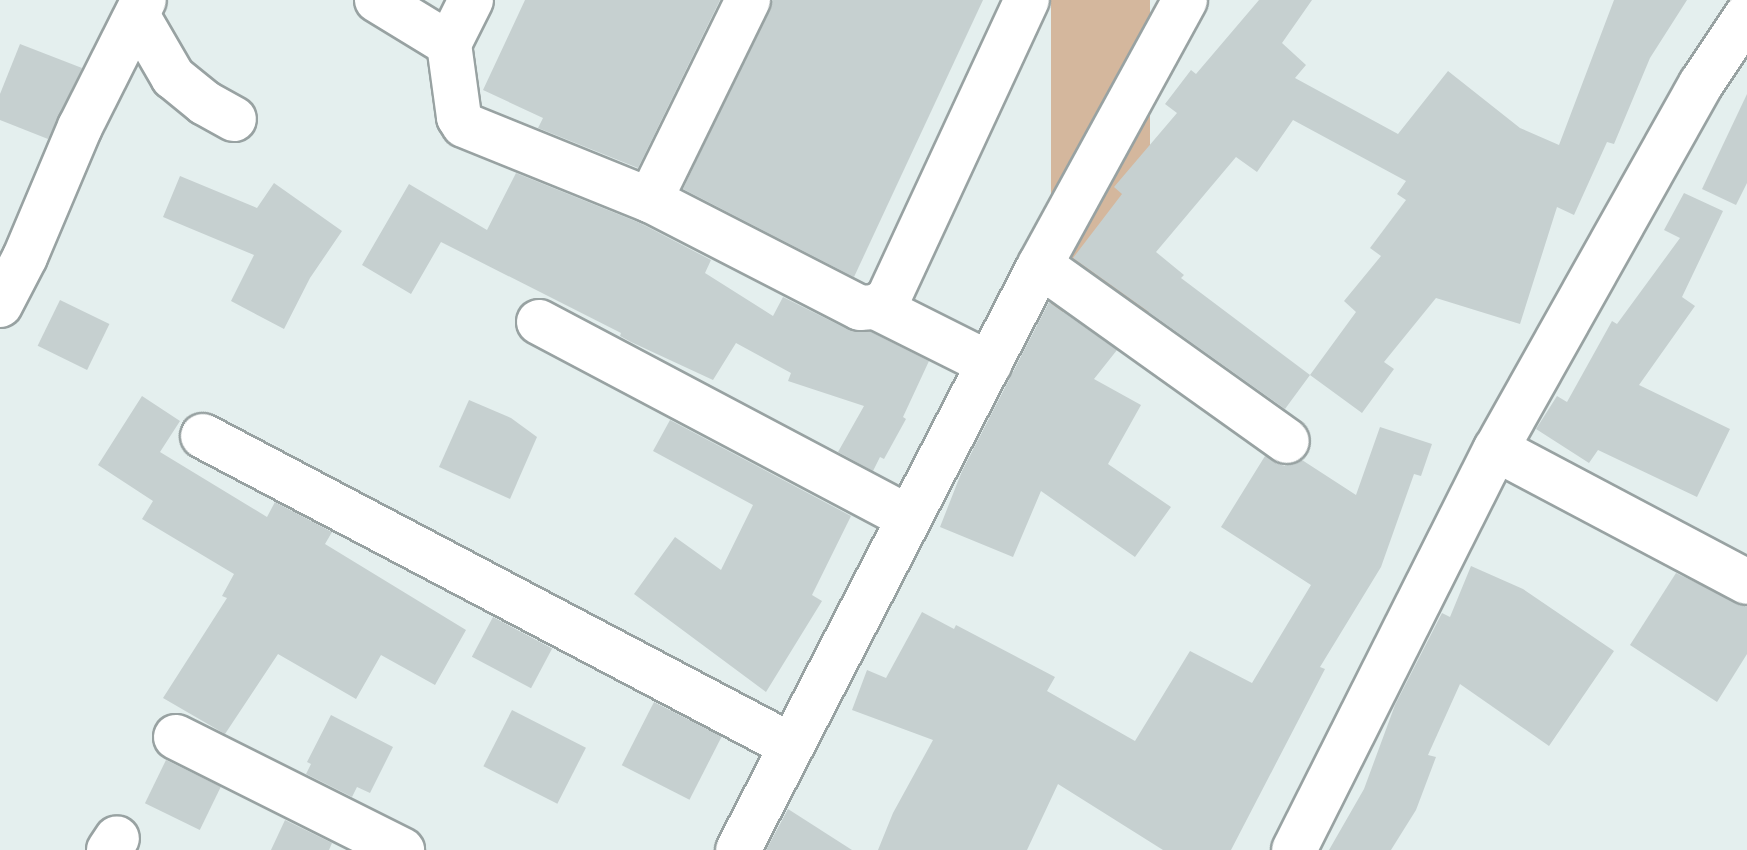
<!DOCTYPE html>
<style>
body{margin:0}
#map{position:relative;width:1747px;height:850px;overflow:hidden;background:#e4efee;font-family:"Fira Sans",sans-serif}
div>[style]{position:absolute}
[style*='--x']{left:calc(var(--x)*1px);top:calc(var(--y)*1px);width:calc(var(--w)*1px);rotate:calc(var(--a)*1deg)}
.green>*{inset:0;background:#d4b79d;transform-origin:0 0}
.building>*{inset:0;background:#c6d0d0;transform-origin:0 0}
.roads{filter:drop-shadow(2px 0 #98a2a2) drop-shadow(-2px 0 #98a2a2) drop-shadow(0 2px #98a2a2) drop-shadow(0 -2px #98a2a2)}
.minor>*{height:44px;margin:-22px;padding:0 22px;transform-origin:22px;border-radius:22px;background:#fff}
span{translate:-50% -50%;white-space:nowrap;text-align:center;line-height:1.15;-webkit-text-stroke:6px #f1fcfc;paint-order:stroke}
</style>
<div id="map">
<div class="green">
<i style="left:1051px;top:0;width:99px;height:312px"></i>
</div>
<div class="building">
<i style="clip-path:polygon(525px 0,720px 0,638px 168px,538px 128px,543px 118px,483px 90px)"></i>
<i style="clip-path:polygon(773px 0,983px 0,854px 277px,683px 189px)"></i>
<i style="clip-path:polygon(evenodd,1259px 0,1312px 0,1282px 43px,1306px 65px,1295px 78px,1398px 134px,1448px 71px,1520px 128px,1559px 145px,1614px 0,1687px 0,1650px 58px,1614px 144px,1607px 142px,1574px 215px,1557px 207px,1520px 324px,1436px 298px,1384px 362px,1394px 369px,1362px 413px,1310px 375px,1285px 409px,1073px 258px,1122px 194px,1114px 187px,1177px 113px,1165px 104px,1191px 70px,1196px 74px,1259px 0,1293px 120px,1406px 181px,1397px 194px,1406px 200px,1370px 248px,1381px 256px,1344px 301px,1356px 312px,1310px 375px,1181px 278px,1184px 275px,1156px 252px,1236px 157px,1257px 172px,1293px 120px)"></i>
<i style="clip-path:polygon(20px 44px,82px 68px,48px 139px,0 120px,0 94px)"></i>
<i style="clip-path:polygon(1747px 94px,1747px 183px,1736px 205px,1702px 189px)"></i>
<i style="clip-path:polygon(516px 173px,640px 223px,711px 260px,705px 273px,773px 316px,783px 297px,849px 330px,871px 332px,929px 361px,903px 417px,906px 419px,884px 459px,880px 457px,873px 471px,838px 452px,864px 406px,788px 381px,791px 373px,736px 343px,713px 380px,631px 342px,620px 336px,621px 333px,441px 242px,411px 294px,362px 265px,409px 184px,487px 230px)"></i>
<i style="clip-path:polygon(180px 176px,257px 208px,274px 183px,342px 231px,310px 278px,284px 329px,231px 301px,254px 255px,163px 217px)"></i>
<i style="clip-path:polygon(1684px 193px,1723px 211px,1682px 297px,1695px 306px,1639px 385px,1730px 429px,1697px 497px,1598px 450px,1589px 463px,1536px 429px,1557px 396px,1567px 402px,1612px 321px,1617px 324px,1680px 238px,1664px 230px)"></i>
<i style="left:60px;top:300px;width:55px;height:51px;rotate:26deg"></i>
<i style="clip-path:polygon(1049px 302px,1117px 350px,1094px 379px,1141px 405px,1108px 464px,1171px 507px,1135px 557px,1041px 491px,1013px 557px,940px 527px,962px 471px)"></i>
<i style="clip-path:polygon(142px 396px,180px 421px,160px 452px,267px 517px,275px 502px,332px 532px,325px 544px,466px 630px,435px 685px,381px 655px,356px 699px,278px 654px,225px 734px,163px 698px,227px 598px,222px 596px,234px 574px,142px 519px,153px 501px,98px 465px)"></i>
<i style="clip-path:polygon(469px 400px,511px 418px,537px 437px,510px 499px,439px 467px)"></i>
<i style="clip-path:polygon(670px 420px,851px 516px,812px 595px,822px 601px,766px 692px,634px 594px,675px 537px,721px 570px,753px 505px,653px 451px)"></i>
<i style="clip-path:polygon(1380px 427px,1432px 444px,1421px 476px,1414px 474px,1381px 567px,1320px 667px,1325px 669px,1231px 850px,1163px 850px,1058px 784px,1027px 850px,878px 850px,893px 813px,933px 740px,852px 710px,867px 670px,886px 678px,922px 612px,954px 629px,956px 625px,1055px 677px,1047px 691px,1135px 741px,1190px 651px,1252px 683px,1311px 585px,1221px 527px,1265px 456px,1284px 466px,1302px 460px,1356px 495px)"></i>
<i style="clip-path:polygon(1471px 566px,1523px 589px,1614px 651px,1549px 746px,1460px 684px,1428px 755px,1436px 757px,1416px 810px,1391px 850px,1329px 850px,1364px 789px,1395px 705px,1442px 613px,1450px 617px)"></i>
<i style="clip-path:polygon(1676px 573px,1747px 607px,1747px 654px,1717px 702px,1630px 645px)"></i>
<i style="left:493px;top:617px;width:67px;height:45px;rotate:28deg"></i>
<i style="left:654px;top:702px;width:76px;height:71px;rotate:27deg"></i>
<i style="left:512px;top:710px;width:83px;height:63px;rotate:27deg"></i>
<i style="clip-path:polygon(331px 715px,393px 747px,370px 793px,357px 787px,352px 797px,306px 774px,311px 764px,307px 762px)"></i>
<i style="left:166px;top:760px;width:61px;height:48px;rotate:26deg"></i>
<i style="clip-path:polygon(788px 809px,852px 850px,766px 850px)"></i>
<i style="clip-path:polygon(285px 820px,332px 843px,329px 850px,271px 850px)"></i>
</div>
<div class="roads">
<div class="minor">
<i style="--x:377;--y:0;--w:84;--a:31.4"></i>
<i style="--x:449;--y:44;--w:74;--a:82.2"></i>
<i style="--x:459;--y:117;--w:9;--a:58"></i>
<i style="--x:464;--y:125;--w:201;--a:22"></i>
<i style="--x:650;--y:200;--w:236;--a:27.2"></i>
<i style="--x:860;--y:308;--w:16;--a:-4"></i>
<i style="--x:876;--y:307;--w:14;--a:-34"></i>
<i style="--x:888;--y:299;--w:330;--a:-65.1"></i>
<i style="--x:137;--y:15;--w:72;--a:59.9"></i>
<i style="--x:173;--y:77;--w:41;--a:39.1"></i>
<i style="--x:205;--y:103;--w:33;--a:29"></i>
<i style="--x:449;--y:44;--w:49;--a:-63.4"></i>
<i style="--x:650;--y:200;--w:223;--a:-63.9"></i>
<i style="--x:1040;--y:265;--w:303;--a:35.5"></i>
<i style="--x:0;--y:305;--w:54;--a:-62.5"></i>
<i style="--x:25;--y:257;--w:141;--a:-67.1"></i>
<i style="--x:80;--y:127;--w:142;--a:-63.3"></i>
<i style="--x:876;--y:307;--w:127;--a:26.6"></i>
<i style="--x:539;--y:322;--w:419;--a:27.9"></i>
<i style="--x:203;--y:436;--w:663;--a:27.76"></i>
<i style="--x:1496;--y:449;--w:284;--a:27.9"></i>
<i style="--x:176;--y:737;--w:253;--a:26.6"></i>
<i style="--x:109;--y:850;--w:14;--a:-56"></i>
<i style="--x:738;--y:850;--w:658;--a:-62.7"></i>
<i style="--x:1040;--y:265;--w:302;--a:-61.3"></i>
<i style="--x:1294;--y:850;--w:449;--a:-63.3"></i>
<i style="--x:1496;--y:449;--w:419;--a:-60.7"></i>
<i style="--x:1701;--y:84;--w:83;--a:-56.3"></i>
</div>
</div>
</div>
